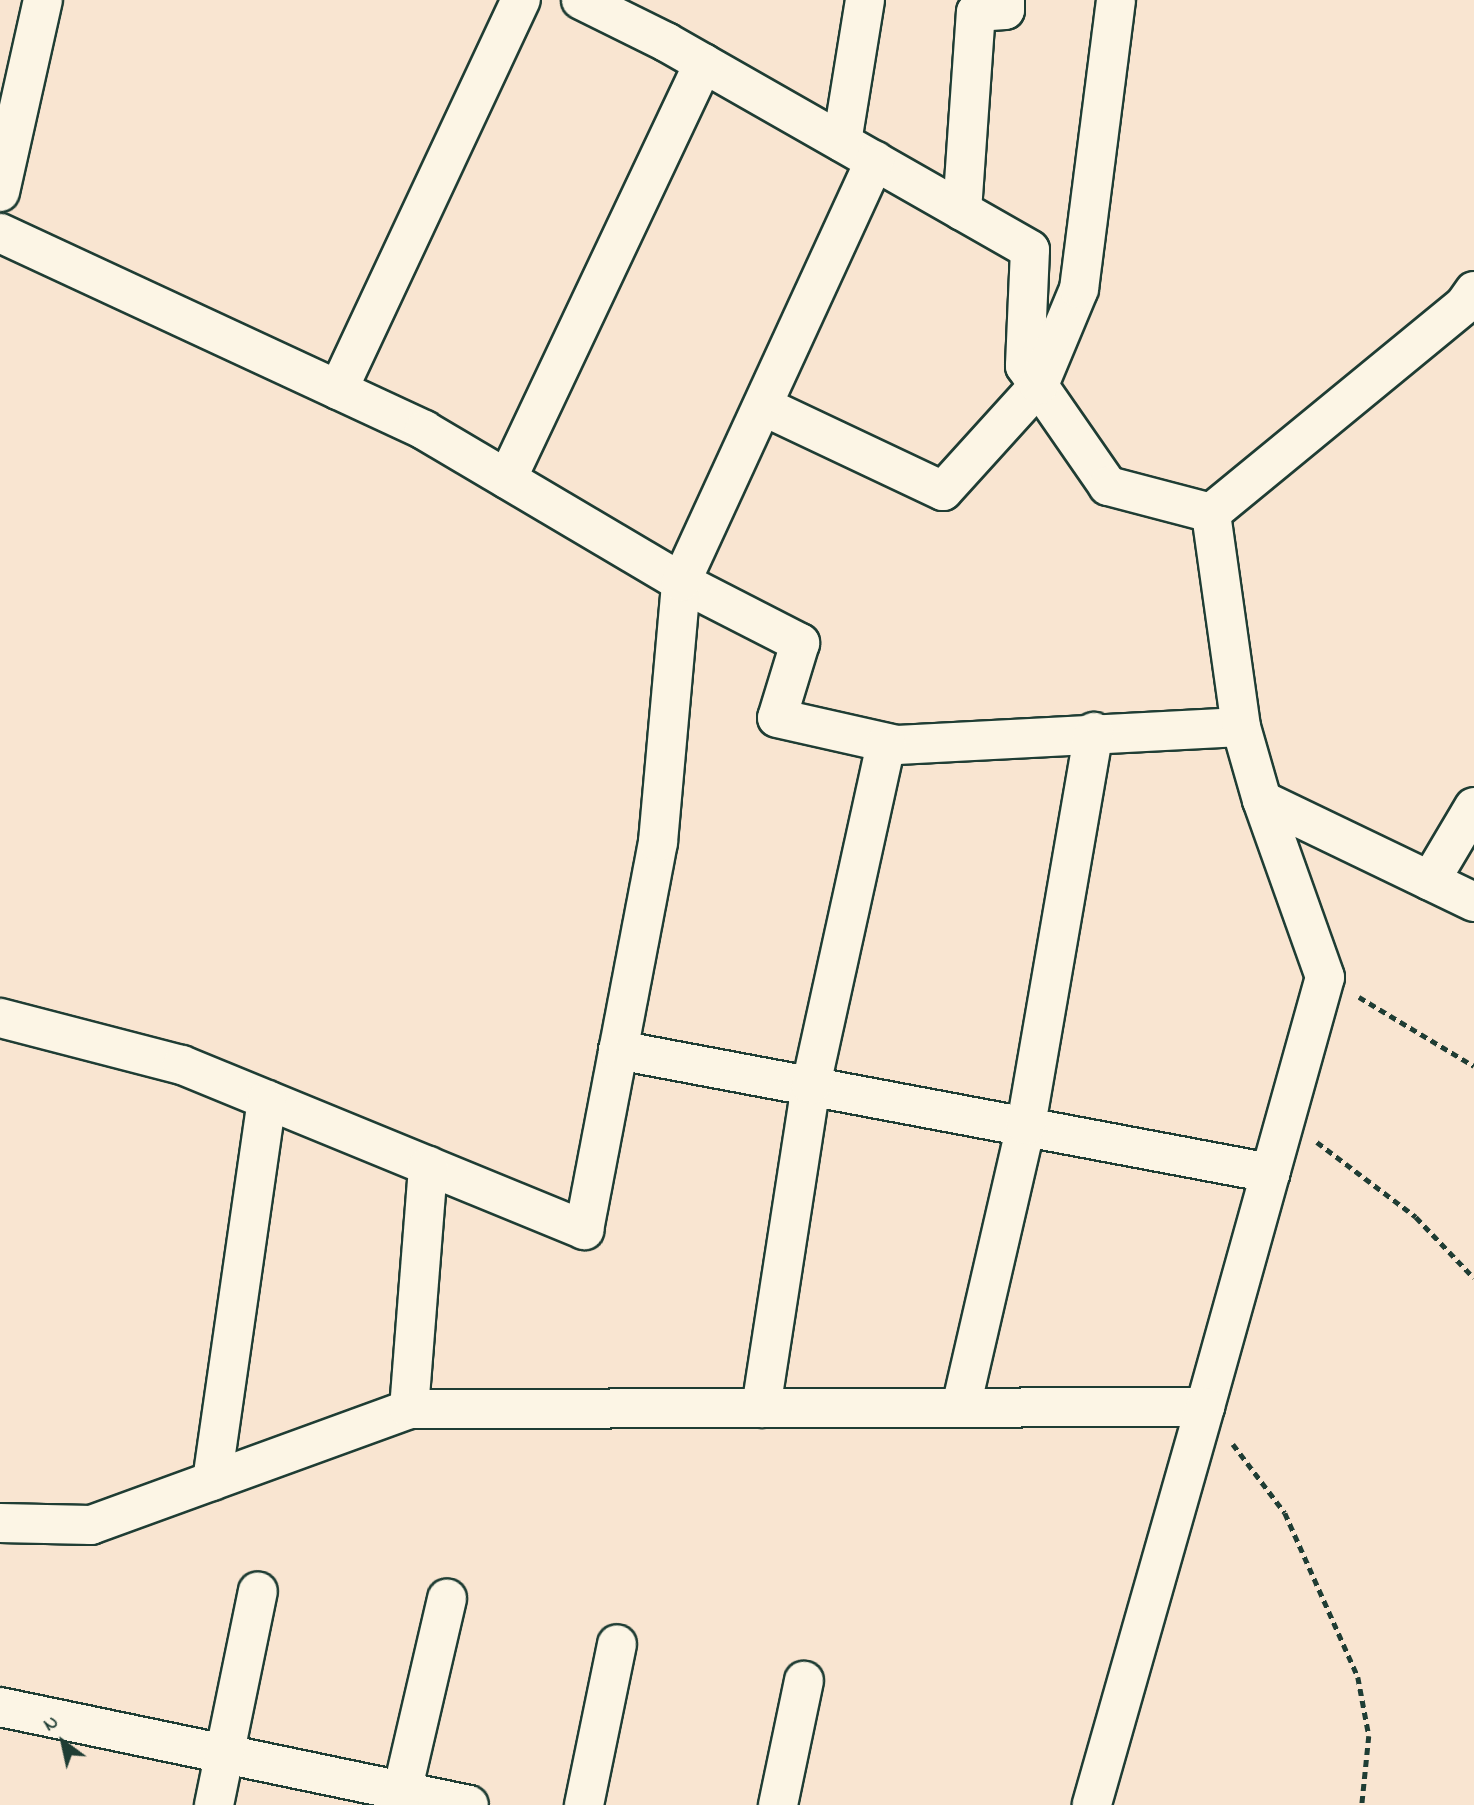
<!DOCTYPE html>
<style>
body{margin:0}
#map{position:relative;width:1474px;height:1805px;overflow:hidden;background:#f9e5d1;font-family:"Indie Flower",sans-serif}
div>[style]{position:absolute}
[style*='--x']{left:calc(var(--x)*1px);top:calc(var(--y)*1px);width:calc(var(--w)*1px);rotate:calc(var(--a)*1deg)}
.path>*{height:4.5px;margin-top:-2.25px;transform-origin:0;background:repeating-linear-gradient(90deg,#1f3d34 0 7px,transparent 0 12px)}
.roads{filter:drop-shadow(2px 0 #1f3d34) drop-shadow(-2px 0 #1f3d34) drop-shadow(0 2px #1f3d34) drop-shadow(0 -2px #1f3d34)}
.minor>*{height:38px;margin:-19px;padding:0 19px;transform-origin:19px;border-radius:19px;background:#fcf5e5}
.tertiary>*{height:38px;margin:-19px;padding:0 19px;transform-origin:19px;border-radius:19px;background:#fcf5e5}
span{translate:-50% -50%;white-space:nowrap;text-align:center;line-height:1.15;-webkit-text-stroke:7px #fcf5e5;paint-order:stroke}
.north{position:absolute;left:28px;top:1707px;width:70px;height:70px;-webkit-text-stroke:5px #fcf5e5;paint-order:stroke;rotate:327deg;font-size:19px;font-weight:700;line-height:28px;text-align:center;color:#1f3d34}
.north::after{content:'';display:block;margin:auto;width:24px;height:32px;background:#1f3d34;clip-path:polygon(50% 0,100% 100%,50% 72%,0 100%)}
</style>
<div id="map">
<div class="path">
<i style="--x:1359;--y:997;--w:134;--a:31"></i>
<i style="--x:1317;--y:1142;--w:124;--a:37.1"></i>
<i style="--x:1416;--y:1217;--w:84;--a:46.4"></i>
<i style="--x:1233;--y:1444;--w:86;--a:53"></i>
<i style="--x:1285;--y:1513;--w:180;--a:66"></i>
<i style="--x:1358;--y:1677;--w:60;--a:79.4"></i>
<i style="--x:1369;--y:1736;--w:69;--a:95.8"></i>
</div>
<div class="roads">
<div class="minor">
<i style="--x:581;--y:0;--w:95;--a:26.3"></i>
<i style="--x:666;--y:42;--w:419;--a:29.7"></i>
<i style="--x:1030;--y:250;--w:116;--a:92.5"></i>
<i style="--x:1025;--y:366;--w:146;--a:55.3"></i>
<i style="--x:1108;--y:486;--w:106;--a:14.7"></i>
<i style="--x:842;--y:142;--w:144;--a:-80.8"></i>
<i style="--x:962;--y:211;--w:199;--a:-86"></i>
<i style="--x:976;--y:12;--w:29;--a:-4"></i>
<i style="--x:1005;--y:10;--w:10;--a:-90"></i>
<i style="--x:0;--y:233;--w:468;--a:24.9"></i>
<i style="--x:424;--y:430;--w:299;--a:30.6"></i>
<i style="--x:681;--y:582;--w:134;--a:27.1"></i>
<i style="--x:800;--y:643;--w:78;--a:107"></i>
<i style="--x:777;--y:718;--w:123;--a:12.7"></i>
<i style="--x:897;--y:745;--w:344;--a:-3"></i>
<i style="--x:1241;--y:727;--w:216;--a:-98"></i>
<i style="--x:1211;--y:513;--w:329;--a:-39.4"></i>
<i style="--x:1465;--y:304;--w:16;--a:-55"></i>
<i style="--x:338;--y:390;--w:431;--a:-64.9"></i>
<i style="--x:763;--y:406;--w:199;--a:25.3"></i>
<i style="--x:943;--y:491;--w:143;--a:-47.8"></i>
<i style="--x:1039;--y:385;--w:104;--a:-67.4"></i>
<i style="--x:1079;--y:289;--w:291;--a:-82.7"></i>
<i style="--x:507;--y:479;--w:460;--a:-64.7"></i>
<i style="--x:1241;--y:727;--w:76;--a:74"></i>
<i style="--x:1262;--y:800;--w:235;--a:25.7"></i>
<i style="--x:1430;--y:881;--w:86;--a:-59.3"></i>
<i style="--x:0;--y:1018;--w:188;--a:14.5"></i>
<i style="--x:182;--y:1065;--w:435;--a:22.3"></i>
<i style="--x:584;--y:1230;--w:395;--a:-79.2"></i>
<i style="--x:658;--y:842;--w:261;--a:-84.9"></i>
<i style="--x:681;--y:582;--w:464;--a:-65.3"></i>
<i style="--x:618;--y:1050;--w:664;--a:10.68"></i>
<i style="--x:961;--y:1407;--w:289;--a:-77"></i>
<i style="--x:1026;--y:1125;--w:399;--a:-80.2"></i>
<i style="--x:1205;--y:1407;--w:446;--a:-74.4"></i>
<i style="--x:1325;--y:977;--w:188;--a:-109.6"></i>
<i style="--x:761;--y:1408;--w:327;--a:-81.2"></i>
<i style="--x:811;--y:1085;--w:350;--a:-77.6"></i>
<i style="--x:409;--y:1409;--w:244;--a:-85.5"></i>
<i style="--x:212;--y:1481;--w:385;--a:-81.8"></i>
<i style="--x:0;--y:1523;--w:91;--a:1.3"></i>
<i style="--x:91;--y:1525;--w:338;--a:-20"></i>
<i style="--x:409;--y:1409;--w:796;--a:-0.14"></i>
<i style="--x:1205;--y:1407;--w:414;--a:105.9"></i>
<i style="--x:0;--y:1707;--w:479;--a:11.8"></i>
<i style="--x:214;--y:1805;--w:218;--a:-78.4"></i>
<i style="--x:399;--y:1805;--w:212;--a:-76.9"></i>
<i style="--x:584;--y:1805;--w:164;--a:-78.4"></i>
<i style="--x:778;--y:1805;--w:127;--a:-78.2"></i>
</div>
<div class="tertiary">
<i style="--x:0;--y:192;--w:197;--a:-77.4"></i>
</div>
</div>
<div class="north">N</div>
</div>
